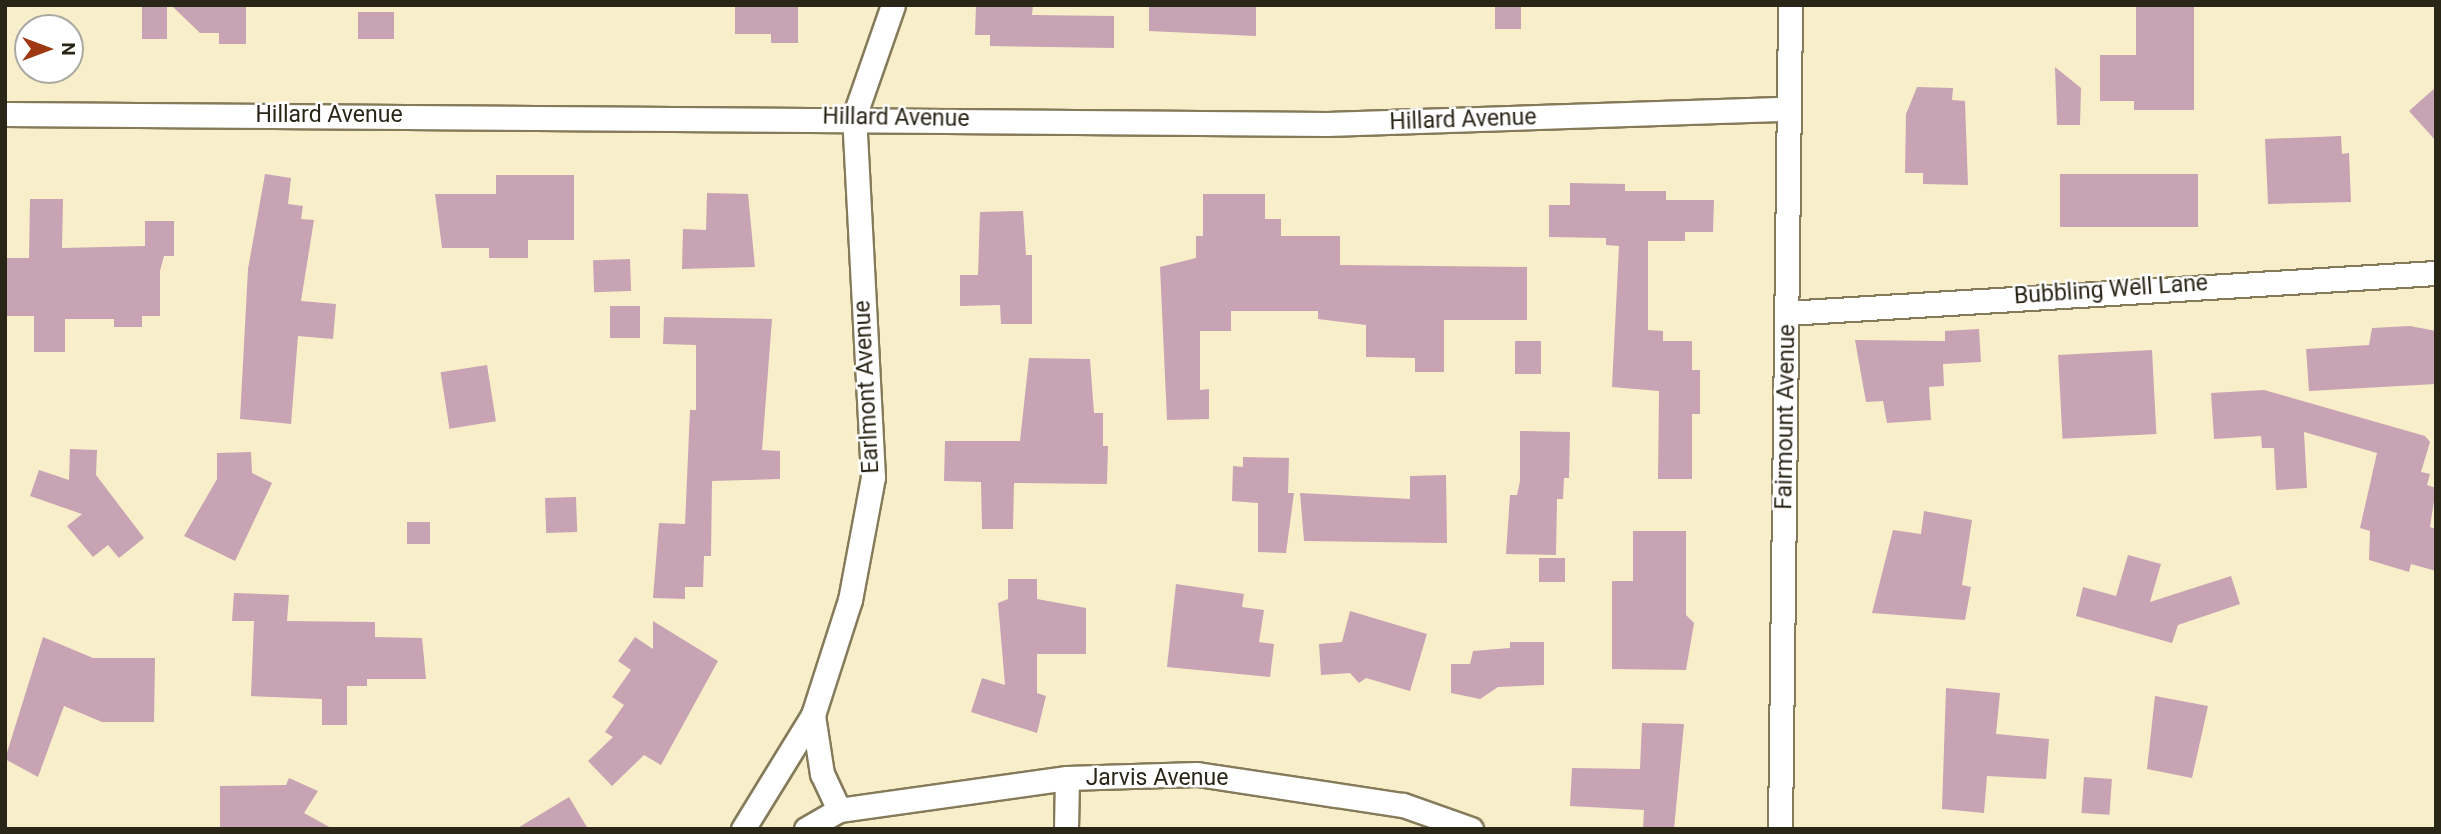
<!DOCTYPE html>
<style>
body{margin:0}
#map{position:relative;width:2441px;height:834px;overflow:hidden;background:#f9eeca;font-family:Roboto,sans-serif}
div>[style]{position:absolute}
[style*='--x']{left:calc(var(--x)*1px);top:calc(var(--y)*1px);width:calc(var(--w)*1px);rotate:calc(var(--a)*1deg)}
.building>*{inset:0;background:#c8a3b3;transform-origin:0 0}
.roads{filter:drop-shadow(2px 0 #857b5a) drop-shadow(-2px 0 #857b5a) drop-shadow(0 2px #857b5a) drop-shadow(0 -2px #857b5a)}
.street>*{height:23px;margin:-11.5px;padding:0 11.5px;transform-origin:11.5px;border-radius:11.5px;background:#fff}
span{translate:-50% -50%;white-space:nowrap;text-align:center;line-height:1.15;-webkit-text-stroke:5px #fff;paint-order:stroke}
.street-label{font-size:23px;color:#292517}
.frame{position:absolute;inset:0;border:7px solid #292517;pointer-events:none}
.north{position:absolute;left:14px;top:14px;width:70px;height:70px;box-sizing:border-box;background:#fff;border:2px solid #a9a8a2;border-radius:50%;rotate:90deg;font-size:19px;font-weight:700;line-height:28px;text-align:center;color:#292517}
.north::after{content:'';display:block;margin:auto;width:24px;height:32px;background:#9e3811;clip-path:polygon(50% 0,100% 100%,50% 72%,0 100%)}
</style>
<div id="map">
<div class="building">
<i style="left:142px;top:5px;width:25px;height:34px"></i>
<i style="clip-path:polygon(171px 5px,246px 5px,246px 44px,219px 44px,219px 33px,200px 33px)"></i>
<i style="clip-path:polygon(735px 5px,798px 5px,798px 43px,771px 43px,771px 34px,735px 34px)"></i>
<i style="clip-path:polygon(976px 5px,1033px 5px,1032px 15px,1114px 16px,1114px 48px,990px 46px,990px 35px,975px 35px)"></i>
<i style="clip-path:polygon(1149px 5px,1256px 5px,1256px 36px,1149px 31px)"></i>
<i style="left:1495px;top:5px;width:26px;height:24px"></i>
<i style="clip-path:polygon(2136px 5px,2194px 5px,2194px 110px,2134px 110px,2134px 101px,2100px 101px,2100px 55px,2136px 55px)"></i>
<i style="left:358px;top:12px;width:36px;height:27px"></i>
<i style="clip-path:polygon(2055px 67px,2081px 88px,2080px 125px,2057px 125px)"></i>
<i style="clip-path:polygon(1917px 87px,1953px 88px,1952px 100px,1965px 101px,1968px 185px,1923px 184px,1923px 173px,1905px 173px,1906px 114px)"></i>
<i style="clip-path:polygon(2436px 87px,2436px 141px,2409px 111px)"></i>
<i style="clip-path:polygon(2341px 136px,2342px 154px,2349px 153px,2351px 202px,2268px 204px,2265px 139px)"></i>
<i style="clip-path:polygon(265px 174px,291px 178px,288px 204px,303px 206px,301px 219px,314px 220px,301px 301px,336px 304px,333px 339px,298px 336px,291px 424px,240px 419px,248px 269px)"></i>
<i style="left:2198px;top:174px;width:53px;height:138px;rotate:90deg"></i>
<i style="clip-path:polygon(496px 175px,574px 175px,574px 240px,528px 240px,528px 258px,489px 258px,489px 248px,442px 248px,435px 194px,496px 194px)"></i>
<i style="clip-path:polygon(1570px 183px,1625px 184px,1625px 191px,1666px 191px,1666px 200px,1714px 200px,1713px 232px,1685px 232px,1685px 241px,1648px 241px,1648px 330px,1663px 331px,1663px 341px,1692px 341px,1692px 370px,1700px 370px,1700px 414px,1692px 414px,1692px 479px,1658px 479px,1659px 391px,1612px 387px,1619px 246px,1606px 245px,1606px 238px,1549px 237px,1549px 205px,1570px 205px)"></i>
<i style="clip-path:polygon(707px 193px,748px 194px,755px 267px,682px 269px,683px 229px,706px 230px)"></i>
<i style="clip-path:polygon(1203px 194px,1265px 194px,1265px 219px,1281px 219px,1281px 236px,1340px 236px,1340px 265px,1527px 267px,1527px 320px,1444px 320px,1444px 372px,1415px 372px,1415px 358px,1366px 357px,1366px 325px,1318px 319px,1318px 311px,1231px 311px,1231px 331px,1200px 331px,1200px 390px,1209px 389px,1209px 419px,1167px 420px,1160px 267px,1196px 258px,1196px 236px,1203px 236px)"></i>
<i style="clip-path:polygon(30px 199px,63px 199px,62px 248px,145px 246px,145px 221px,174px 221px,174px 256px,164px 256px,160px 271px,160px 316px,142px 316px,142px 327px,114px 327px,114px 319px,65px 319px,65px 352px,34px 352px,34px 316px,5px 316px,5px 258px,29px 258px)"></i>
<i style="clip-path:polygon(1023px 211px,1026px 255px,1032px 255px,1032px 324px,1001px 324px,1000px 305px,960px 306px,960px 275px,978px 275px,980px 212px)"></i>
<i style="left:630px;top:259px;width:32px;height:37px;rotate:88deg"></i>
<i style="left:610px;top:306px;width:30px;height:32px"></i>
<i style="clip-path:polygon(664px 317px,772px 319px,762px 450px,780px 451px,780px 479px,712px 481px,711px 556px,704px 556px,703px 587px,685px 587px,685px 599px,653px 598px,659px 523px,685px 524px,690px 410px,696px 410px,696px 345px,663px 344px)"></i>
<i style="clip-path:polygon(2410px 326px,2436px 331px,2436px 384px,2309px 391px,2306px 349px,2369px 345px,2372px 328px)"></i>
<i style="clip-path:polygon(1979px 329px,1981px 362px,1943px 364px,1944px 386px,1929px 387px,1931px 420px,1887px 423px,1883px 401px,1866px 402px,1855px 340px,1945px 341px,1945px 331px)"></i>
<i style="left:1515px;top:341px;width:26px;height:33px"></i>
<i style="left:2152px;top:350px;width:84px;height:94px;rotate:87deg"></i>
<i style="clip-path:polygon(1029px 358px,1090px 359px,1094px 413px,1103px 413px,1103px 446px,1108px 446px,1107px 484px,1014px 483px,1013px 529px,982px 529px,981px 482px,944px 481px,945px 441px,1020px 441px)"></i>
<i style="left:487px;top:365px;width:57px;height:47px;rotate:81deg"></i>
<i style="clip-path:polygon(2264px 390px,2425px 436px,2430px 442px,2421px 472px,2430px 474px,2427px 485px,2436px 488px,2430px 527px,2436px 529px,2436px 571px,2411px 564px,2409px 572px,2369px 560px,2370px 531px,2360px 528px,2377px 453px,2304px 432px,2307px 488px,2276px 490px,2274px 448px,2262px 448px,2261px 436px,2214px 439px,2211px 393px)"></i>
<i style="clip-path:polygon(1520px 431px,1570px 432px,1569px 478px,1564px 478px,1563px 499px,1557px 499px,1556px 555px,1506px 554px,1510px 495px,1517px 495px,1520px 481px)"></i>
<i style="clip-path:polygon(70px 449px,97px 450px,96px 475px,144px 538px,119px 558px,108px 545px,93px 557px,67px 526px,82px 514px,30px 496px,39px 470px,69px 480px)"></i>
<i style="clip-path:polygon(251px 452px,252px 473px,272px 483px,235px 561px,184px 536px,217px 479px,217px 453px)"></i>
<i style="clip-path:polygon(1243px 457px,1289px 458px,1288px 493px,1294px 493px,1286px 553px,1258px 552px,1258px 503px,1232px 501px,1233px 466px,1243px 467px)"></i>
<i style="clip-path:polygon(1446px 475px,1447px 543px,1304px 541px,1300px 493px,1410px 499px,1410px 476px)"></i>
<i style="left:576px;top:497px;width:35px;height:31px;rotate:88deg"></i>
<i style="clip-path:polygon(1924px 511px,1972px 520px,1962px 585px,1971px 587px,1965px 620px,1872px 613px,1893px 530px,1921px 534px)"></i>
<i style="left:407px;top:522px;width:23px;height:22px"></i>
<i style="clip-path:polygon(1633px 531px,1686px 531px,1686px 615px,1694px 623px,1686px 670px,1612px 669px,1612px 581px,1633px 581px)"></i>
<i style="clip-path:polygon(2128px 555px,2161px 564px,2150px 602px,2231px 576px,2240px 604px,2178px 625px,2172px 643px,2076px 616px,2083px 587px,2116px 596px)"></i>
<i style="left:1565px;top:558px;width:24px;height:26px;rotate:90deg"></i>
<i style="clip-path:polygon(1008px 579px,1037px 579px,1037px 599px,1086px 608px,1086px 654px,1037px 654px,1037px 693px,1046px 696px,1037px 733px,971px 712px,982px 678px,1005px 685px,998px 603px,1008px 599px)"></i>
<i style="clip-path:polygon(1176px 584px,1244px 594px,1242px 607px,1264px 610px,1259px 642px,1274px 644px,1270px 677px,1167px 667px)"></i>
<i style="clip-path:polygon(234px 593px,289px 595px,287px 621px,375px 622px,375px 637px,422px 638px,426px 679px,367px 679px,367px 686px,347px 686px,347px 725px,322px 725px,322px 699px,251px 696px,254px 621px,232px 621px)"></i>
<i style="clip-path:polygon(1350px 611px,1427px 634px,1410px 691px,1366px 678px,1359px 683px,1350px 673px,1321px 675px,1319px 644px,1342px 642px)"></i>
<i style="clip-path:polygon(653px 621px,718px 661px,661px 765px,644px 755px,612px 786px,588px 761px,613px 737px,605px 732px,624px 705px,612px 697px,631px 670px,618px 661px,635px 637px,653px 649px)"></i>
<i style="clip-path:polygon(43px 637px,93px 658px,155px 658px,154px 722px,102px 722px,64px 706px,38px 777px,5px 759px)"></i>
<i style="clip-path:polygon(1510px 642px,1544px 642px,1544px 685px,1498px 687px,1480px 699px,1451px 693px,1451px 664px,1470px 664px,1473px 651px,1510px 648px)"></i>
<i style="clip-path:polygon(1946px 688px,2000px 693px,1996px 734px,2049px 739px,2046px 779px,1987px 776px,1984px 813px,1942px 809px)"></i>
<i style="clip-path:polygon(2155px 696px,2208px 706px,2192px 778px,2147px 769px)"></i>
<i style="clip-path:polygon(1642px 723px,1684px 724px,1674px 829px,1643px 829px,1644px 810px,1570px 806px,1572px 768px,1640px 769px)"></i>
<i style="left:2084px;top:777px;width:28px;height:36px;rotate:4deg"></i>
<i style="clip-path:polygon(289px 778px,318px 791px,304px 813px,333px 829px,220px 829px,220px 786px,286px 785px)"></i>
<i style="clip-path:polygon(569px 797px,588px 829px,516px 829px)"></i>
</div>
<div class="roads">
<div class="street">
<i style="--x:5;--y:114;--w:1322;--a:0.43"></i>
<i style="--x:1327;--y:124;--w:460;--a:-1.9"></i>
<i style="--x:1787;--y:313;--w:650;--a:-3.53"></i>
<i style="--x:839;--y:810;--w:230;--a:-8"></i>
<i style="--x:1067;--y:778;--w:130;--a:-1.8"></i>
<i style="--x:1197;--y:774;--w:208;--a:8.6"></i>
<i style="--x:1403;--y:805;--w:72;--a:19.4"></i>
<i style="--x:743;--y:829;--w:134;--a:-58.4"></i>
<i style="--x:806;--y:829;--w:38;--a:-30"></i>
<i style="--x:839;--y:810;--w:40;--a:-115"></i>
<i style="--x:822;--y:774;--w:60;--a:-98.7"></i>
<i style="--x:813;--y:715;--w:121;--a:-72.2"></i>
<i style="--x:850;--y:600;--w:125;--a:-79.4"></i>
<i style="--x:873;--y:477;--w:361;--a:-93"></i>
<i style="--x:854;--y:117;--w:119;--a:-70.8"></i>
<i style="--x:1066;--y:829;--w:51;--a:-88.9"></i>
<i style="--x:1780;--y:829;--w:824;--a:-89.3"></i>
</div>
</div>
<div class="street-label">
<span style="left:329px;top:115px">Hillard Avenue</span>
<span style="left:896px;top:118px;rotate:1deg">Hillard Avenue</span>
<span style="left:1463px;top:120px;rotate:-2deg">Hillard Avenue</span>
<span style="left:2111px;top:290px;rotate:-4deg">Bubbling Well Lane</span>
<span style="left:867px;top:387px;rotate:-93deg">Earlmont Avenue</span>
<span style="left:1786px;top:417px;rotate:-89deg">Fairmount Avenue</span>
<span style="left:1157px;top:778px">Jarvis Avenue</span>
</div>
<div class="frame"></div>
<div class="north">N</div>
</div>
